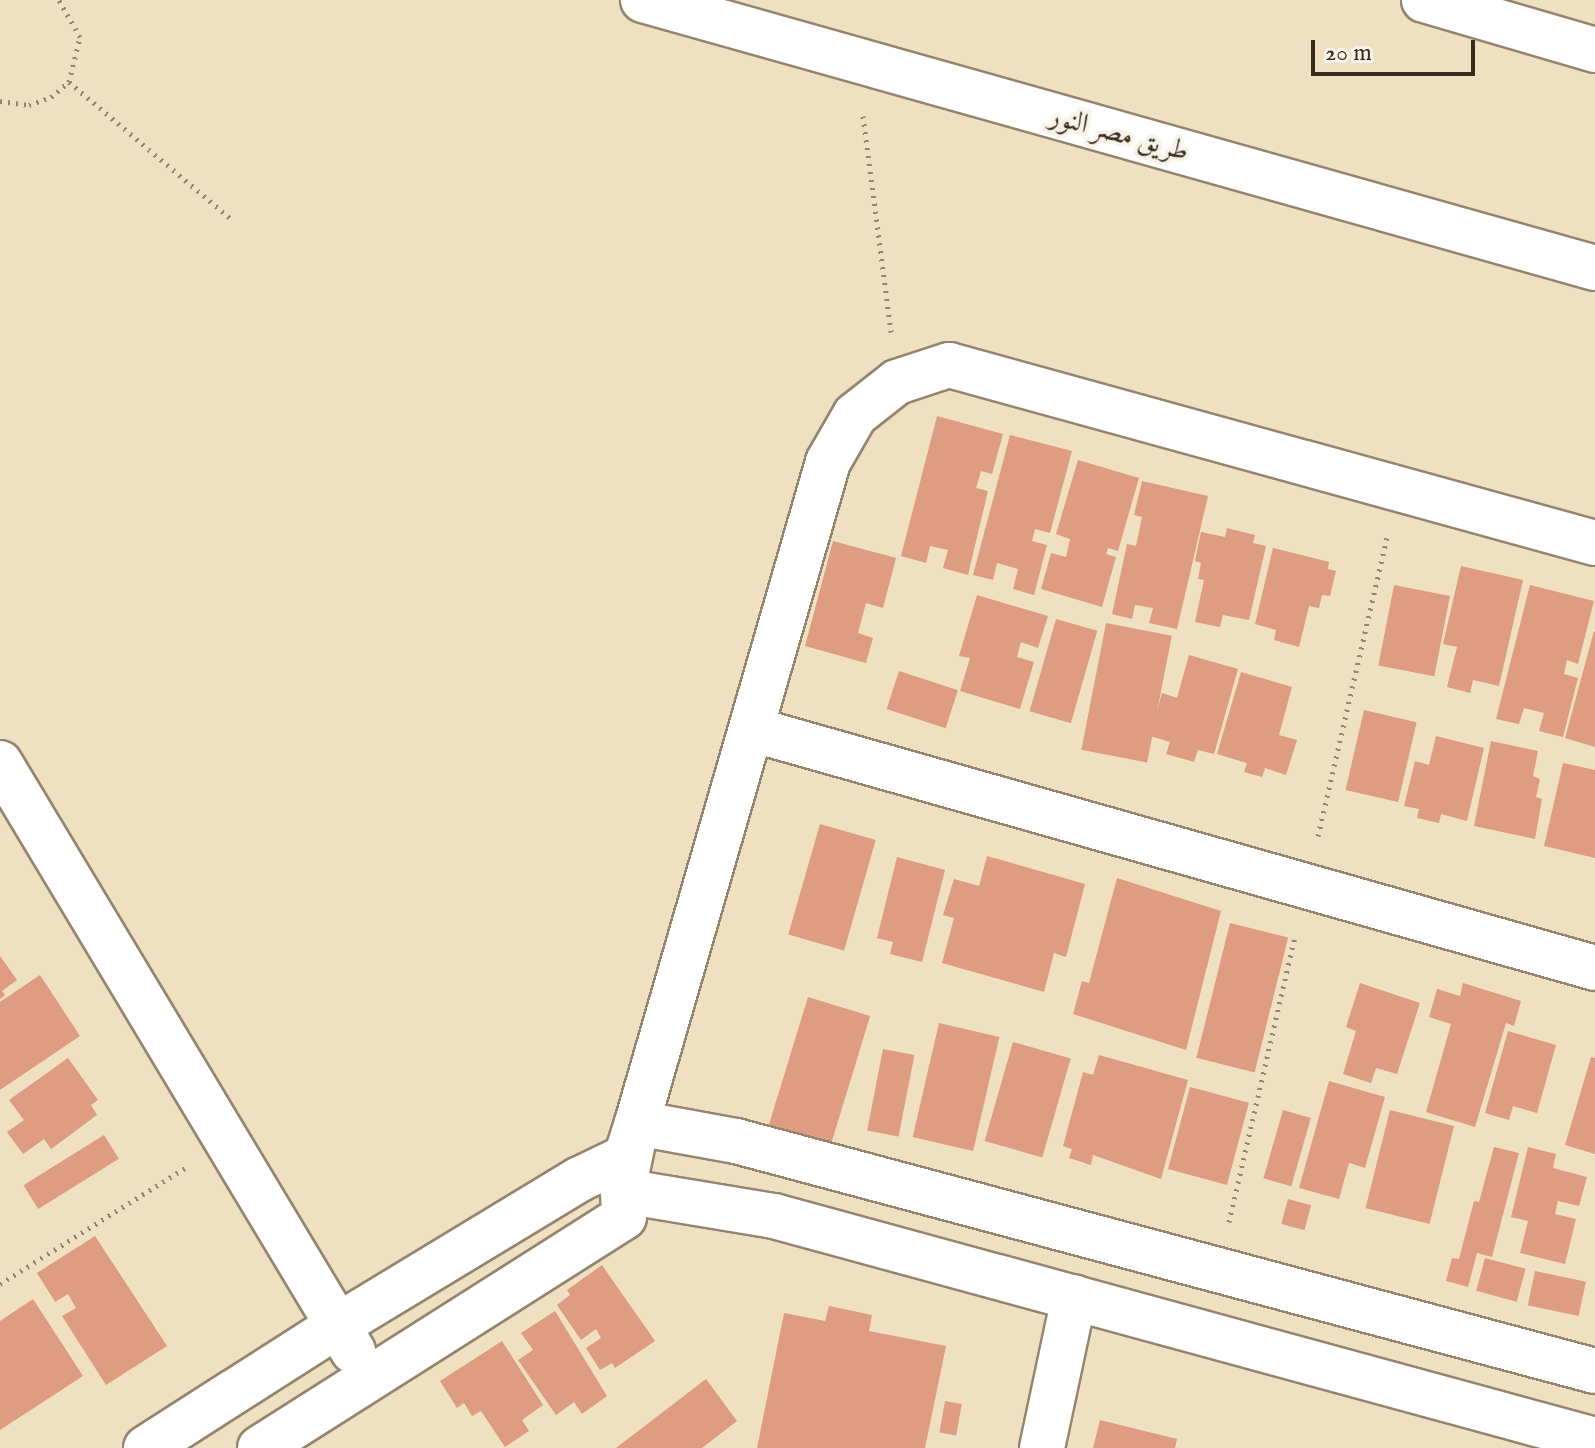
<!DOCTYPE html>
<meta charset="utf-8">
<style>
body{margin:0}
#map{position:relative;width:1595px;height:1448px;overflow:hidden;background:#eee0c0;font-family:"IM FELL English",Amiri,serif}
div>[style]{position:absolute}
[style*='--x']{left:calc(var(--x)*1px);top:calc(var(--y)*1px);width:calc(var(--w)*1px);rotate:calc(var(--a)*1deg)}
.building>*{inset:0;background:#de9c81;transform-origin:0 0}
.path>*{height:5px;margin-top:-2.5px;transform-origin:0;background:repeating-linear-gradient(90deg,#94856f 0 2px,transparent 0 8px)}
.roads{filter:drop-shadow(2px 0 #94856f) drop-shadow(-2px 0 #94856f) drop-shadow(0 2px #94856f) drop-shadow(0 -2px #94856f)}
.minor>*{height:44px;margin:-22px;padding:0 22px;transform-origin:22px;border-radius:22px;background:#fff}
span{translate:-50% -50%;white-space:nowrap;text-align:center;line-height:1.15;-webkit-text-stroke:8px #f7f3e8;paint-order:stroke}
.street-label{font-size:28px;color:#3b2a1e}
.scale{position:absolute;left:1311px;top:40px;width:164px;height:36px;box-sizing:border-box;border:4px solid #3b2a1e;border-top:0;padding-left:10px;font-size:24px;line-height:28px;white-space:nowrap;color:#3b2a1e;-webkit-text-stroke:6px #f7f3e8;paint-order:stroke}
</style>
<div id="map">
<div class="building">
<i style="clip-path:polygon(937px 416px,1003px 434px,992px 474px,981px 471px,976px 488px,988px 491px,968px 575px,943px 568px,948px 550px,930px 546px,926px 563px,901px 556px)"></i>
<i style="clip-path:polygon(1010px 435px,1072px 451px,1050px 533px,1035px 529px,1032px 541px,1047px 545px,1034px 595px,1013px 589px,1018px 569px,997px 563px,993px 580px,973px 575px)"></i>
<i style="clip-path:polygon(1078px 460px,1139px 478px,1118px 551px,1108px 548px,1106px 554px,1116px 557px,1102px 607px,1041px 589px,1051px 553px,1066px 557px,1070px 539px,1056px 534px)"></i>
<i style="clip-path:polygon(1142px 481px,1208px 496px,1177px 629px,1149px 623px,1153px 608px,1135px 605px,1132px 619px,1112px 614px,1127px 544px,1136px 546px,1142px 517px,1134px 515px)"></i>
<i style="clip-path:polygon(1227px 528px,1255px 535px,1253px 543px,1266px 546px,1249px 620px,1223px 615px,1220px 627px,1195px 622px,1204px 580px,1198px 579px,1201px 563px,1195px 561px,1201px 532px,1225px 537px)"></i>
<i style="clip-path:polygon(833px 541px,896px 558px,883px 608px,866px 603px,858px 633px,873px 638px,866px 663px,805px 646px)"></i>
<i style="clip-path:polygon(1273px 548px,1329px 562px,1328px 569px,1336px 571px,1330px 596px,1322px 595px,1319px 608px,1309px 606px,1299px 647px,1274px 640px,1276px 630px,1255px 624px)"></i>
<i style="clip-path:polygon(1461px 566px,1523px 580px,1499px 686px,1473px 680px,1470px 693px,1447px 687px,1457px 647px,1443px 644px)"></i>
<i style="left:1394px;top:585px;width:57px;height:82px;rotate:11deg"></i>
<i style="clip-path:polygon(1530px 585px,1594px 601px,1578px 664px,1567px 660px,1564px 674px,1578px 678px,1563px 737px,1539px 731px,1544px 713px,1524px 708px,1519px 724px,1496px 719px)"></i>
<i style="clip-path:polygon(977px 595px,1048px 616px,1038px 648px,1021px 642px,1017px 657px,1034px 662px,1020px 709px,960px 691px,970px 658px,959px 656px)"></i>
<i style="left:1056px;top:619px;width:43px;height:96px;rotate:16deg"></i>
<i style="left:1106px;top:623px;width:67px;height:129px;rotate:11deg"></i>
<i style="clip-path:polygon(1594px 631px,1595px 632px,1595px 747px,1565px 738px)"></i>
<i style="clip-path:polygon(1189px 655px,1238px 669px,1214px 754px,1198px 750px,1194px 762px,1166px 754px,1170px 742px,1150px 736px,1162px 693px,1177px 698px)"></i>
<i style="left:899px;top:671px;width:62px;height:40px;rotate:18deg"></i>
<i style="clip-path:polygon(1241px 672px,1292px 687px,1279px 735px,1297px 740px,1286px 775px,1265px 768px,1262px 777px,1244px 772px,1247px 763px,1217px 754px)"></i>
<i style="left:1364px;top:710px;width:54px;height:82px;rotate:13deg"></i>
<i style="clip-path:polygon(1436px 736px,1484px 748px,1467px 821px,1441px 814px,1439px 823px,1417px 818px,1419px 809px,1404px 806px,1415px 761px,1429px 765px)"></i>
<i style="clip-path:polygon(1491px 741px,1538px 751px,1533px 776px,1540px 779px,1536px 797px,1542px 799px,1535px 839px,1474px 826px)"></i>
<i style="clip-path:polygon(1563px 763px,1595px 770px,1595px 858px,1544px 846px)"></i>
<i style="left:820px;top:824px;width:58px;height:115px;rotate:16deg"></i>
<i style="clip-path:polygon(987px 856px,1085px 884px,1066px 957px,1054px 953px,1044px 992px,942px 963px,954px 918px,943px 915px,954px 879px,979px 886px)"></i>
<i style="clip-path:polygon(897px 857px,945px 870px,922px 962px,890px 954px,893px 942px,877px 938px)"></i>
<i style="clip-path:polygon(1117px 878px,1221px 911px,1186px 1050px,1073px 1014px,1082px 981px,1089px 983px)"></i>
<i style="left:1230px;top:923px;width:60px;height:139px;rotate:14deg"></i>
<i style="clip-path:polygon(0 956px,17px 980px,2px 991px,5px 995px,0 999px)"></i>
<i style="clip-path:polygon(40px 975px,80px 1036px,0 1090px,0 1002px)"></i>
<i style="clip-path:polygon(1360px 983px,1420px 1003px,1397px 1074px,1376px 1068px,1371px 1083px,1343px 1074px,1356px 1031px,1346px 1027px)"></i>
<i style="clip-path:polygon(1463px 983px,1521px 1001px,1514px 1026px,1506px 1023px,1475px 1127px,1426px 1112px,1451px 1024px,1429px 1017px,1437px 989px,1460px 996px)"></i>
<i style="left:808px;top:997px;width:65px;height:142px;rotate:17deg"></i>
<i style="left:939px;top:1023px;width:62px;height:117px;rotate:13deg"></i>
<i style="clip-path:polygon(1508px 1031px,1556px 1045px,1537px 1113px,1513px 1106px,1509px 1120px,1485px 1113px)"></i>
<i style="left:1013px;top:1042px;width:60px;height:103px;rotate:16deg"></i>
<i style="left:883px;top:1049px;width:32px;height:83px;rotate:11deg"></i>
<i style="clip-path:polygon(1099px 1055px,1188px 1080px,1161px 1179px,1093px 1155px,1091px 1165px,1069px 1158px,1072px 1149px,1063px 1146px,1083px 1072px,1093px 1075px)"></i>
<i style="clip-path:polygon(1591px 1057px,1595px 1058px,1595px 1154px,1565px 1145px)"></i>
<i style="clip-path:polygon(68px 1058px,98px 1100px,91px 1105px,97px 1115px,51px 1149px,44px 1139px,23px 1154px,7px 1132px,24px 1120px,9px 1100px)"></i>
<i style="clip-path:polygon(1329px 1081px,1385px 1097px,1365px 1168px,1349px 1163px,1339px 1199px,1299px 1188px)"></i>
<i style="left:1190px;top:1087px;width:61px;height:85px;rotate:15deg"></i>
<i style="left:1283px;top:1110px;width:29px;height:71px;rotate:16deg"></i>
<i style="left:1390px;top:1110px;width:66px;height:101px;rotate:14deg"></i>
<i style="left:104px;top:1135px;width:28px;height:95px;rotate:58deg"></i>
<i style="clip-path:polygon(1494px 1147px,1519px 1153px,1492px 1257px,1477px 1253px,1468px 1287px,1446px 1281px,1452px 1258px,1459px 1259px,1474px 1201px,1479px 1202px)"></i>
<i style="clip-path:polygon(1528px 1147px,1556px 1154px,1553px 1168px,1587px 1177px,1579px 1206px,1558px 1201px,1555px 1214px,1576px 1219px,1565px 1264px,1520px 1253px,1528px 1221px,1511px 1217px)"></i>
<i style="left:1288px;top:1199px;width:24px;height:26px;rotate:15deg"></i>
<i style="clip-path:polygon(95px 1236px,167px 1346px,106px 1385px,62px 1316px,76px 1308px,68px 1294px,55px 1302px,37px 1273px)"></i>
<i style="left:1485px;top:1258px;width:42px;height:34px;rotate:15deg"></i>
<i style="clip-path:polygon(602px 1265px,655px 1341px,615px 1368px,612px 1363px,600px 1370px,586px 1348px,601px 1338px,596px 1329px,581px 1340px,557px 1305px,570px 1295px,567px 1290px)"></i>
<i style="left:1535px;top:1271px;width:52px;height:35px;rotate:12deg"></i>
<i style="clip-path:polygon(33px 1299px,83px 1376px,0 1430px,0 1321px)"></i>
<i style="clip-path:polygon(829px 1306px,872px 1315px,869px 1331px,946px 1346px,925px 1448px,757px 1448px,784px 1313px,825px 1321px)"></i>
<i style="clip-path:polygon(555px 1311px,607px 1396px,582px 1414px,574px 1402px,556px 1415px,518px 1360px,533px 1350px,521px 1333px)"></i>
<i style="clip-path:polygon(502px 1341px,543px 1405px,522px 1420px,529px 1431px,505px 1447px,481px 1411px,472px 1416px,464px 1403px,457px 1408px,440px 1381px)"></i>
<i style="clip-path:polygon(706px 1379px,737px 1421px,702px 1448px,616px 1448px)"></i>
<i style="left:945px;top:1401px;width:17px;height:32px;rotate:10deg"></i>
<i style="clip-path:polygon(1100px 1420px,1177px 1439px,1175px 1448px,1093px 1448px)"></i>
</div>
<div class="path">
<i style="--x:69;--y:82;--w:211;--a:40.2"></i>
<i style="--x:0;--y:101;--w:29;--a:8"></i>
<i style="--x:29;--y:105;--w:23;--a:-20"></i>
<i style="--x:51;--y:97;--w:23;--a:-40"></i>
<i style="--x:69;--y:82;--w:46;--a:-76.3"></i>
<i style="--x:80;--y:37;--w:43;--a:-119.6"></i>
<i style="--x:863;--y:116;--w:218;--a:82.6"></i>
<i style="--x:1318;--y:836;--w:306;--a:-77"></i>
<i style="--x:1229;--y:1222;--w:294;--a:-77"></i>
<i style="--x:0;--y:1284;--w:218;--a:-32.1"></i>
</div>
<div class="roads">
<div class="minor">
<i style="--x:643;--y:0;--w:989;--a:15.72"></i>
<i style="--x:1424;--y:0;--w:178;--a:16.3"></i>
<i style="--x:751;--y:729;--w:877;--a:15.81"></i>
<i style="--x:0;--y:763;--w:686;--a:59.02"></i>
<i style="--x:623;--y:1191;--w:69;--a:-78.4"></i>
<i style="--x:637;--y:1123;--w:688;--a:-73.88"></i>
<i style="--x:828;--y:462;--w:54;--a:-60.1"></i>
<i style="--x:855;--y:415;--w:53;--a:-38.2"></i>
<i style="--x:897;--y:382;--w:55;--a:-18.1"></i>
<i style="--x:949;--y:365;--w:670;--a:15.41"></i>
<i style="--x:146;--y:1448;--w:227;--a:-32.6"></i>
<i style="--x:337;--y:1326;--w:284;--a:-31.2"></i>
<i style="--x:580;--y:1179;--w:51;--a:-25.6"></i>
<i style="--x:626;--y:1157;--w:36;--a:-72"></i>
<i style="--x:637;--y:1123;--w:101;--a:10.3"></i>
<i style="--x:736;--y:1141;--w:889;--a:14.99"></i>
<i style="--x:260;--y:1448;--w:431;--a:-32.4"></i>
<i style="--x:624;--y:1217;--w:26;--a:-92"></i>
<i style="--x:623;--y:1191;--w:153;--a:9.4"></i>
<i style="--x:774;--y:1216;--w:851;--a:15.26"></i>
<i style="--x:1042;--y:1448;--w:154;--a:-78"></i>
</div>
</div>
<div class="street-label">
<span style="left:1119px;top:135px;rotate:15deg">طريق مصر النور</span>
</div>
<div class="scale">20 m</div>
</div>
